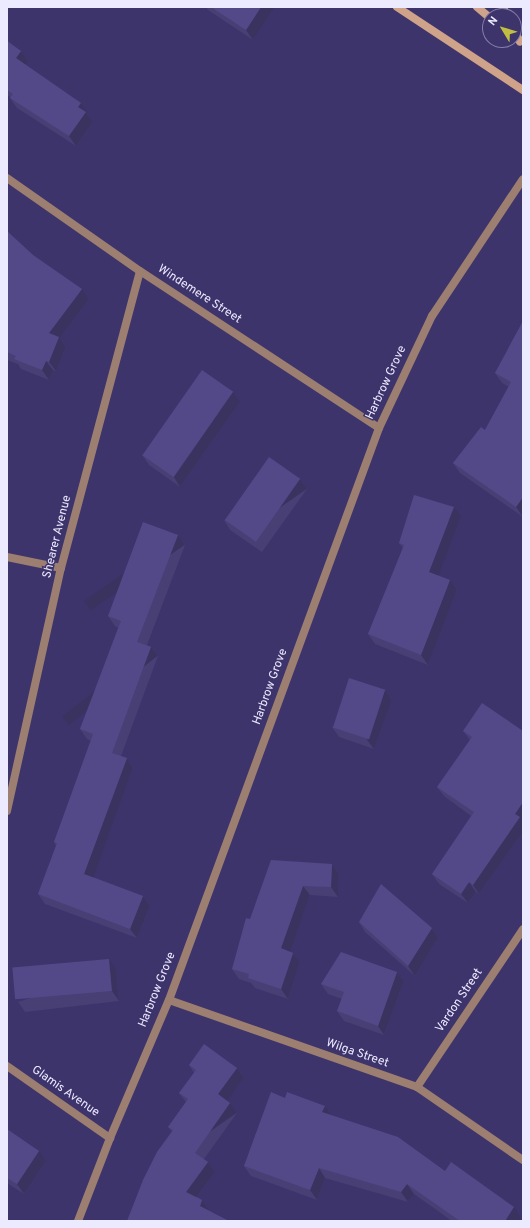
<!DOCTYPE html>
<style>
body{margin:0}
#map{position:relative;width:530px;height:1228px;overflow:hidden;background:#3e346c;font-family:Overpass,sans-serif}
div>[style]{position:absolute}
[style*='--x']{left:calc(var(--x)*1px);top:calc(var(--y)*1px);width:calc(var(--w)*1px);rotate:calc(var(--a)*1deg)}
.street>*{height:8px;margin:-4px;padding:0 4px;transform-origin:4px;border-radius:4px;background:#9c7f70}
.secondary>*{height:8px;margin:-4px;padding:0 4px;transform-origin:4px;border-radius:4px;background:#cfa28a}
.wall>*{inset:0;background:#483f75}
.shaded-wall>*{inset:0;background:#3b335f;transform-origin:0 0}
.building>*{inset:0;background:#544988;transform-origin:0 0}
span{translate:-50% -50%;white-space:nowrap;text-align:center;line-height:1.15;-webkit-text-stroke:3px #3e346c;paint-order:stroke}
.street-label{font-size:12px;color:#eceaff}
.frame{position:absolute;inset:0;border:8px solid #eceaff;pointer-events:none}
.north{position:absolute;left:482px;top:8px;width:40px;height:40px;box-sizing:border-box;background:#3e346c;border:1px solid #847da7;border-radius:50%;rotate:308deg;font-size:11px;font-weight:700;line-height:16px;text-align:center;color:#eceaff}
.north::after{content:'';display:block;margin:auto;width:14px;height:18px;background:#bfbe42;clip-path:polygon(50% 0,100% 100%,50% 72%,0 100%)}
</style>
<div id="map">
<div class="street">
<i style="--x:7;--y:178;--w:162;--a:35"></i>
<i style="--x:140;--y:271;--w:286;--a:33.3"></i>
<i style="--x:7;--y:557;--w:55;--a:11.5"></i>
<i style="--x:7;--y:811;--w:249;--a:-77.5"></i>
<i style="--x:61;--y:568;--w:307;--a:-75.1"></i>
<i style="--x:169;--y:1000;--w:263;--a:19.3"></i>
<i style="--x:417;--y:1087;--w:129;--a:34.6"></i>
<i style="--x:7;--y:1066;--w:126;--a:35"></i>
<i style="--x:417;--y:1087;--w:190;--a:-56.1"></i>
<i style="--x:78;--y:1221;--w:89;--a:-68.9"></i>
<i style="--x:110;--y:1138;--w:150;--a:-66.9"></i>
<i style="--x:169;--y:1000;--w:609;--a:-69.84"></i>
<i style="--x:379;--y:428;--w:124;--a:-64.7"></i>
<i style="--x:432;--y:316;--w:164;--a:-56.4"></i>
</div>
<div class="secondary">
<i style="--x:397;--y:7;--w:151;--a:33.4"></i>
<i style="--x:477;--y:7;--w:17;--a:40"></i>
<i style="--x:503;--y:7;--w:10;--a:66"></i>
<i style="--x:514;--y:30;--w:13;--a:63"></i>
</div>
<div class="wall">
<i style="clip-path:polygon(206px 7px,275px 7px,253px 40px,208px 10px)"></i>
<i style="clip-path:polygon(7px 39px,10px 43px,21px 51px,28px 61px,25px 65px,88px 113px,87px 114px,93px 122px,76px 146px,17px 108px,10px 98px,10px 97px,7px 95px)"></i>
<i style="clip-path:polygon(7px 231px,33px 255px,89px 299px,60px 338px,66px 347px,56px 371px,53px 370px,49px 380px,21px 369px,18px 364px,7px 360px)"></i>
<i style="clip-path:polygon(523px 321px,523px 517px,460px 473px,453px 463px,485px 430px,509px 387px,502px 383px,495px 373px)"></i>
<i style="clip-path:polygon(240px 402px,180px 487px,149px 465px,142px 455px)"></i>
<i style="clip-path:polygon(300px 479px,307px 489px,262px 552px,230px 530px,224px 520px)"></i>
<i style="clip-path:polygon(461px 517px,438px 575px,457px 590px,428px 665px,375px 644px,368px 634px,403px 548px,399px 543px)"></i>
<i style="clip-path:polygon(178px 535px,185px 545px,147px 645px,151px 647px,158px 656px,121px 756px,127px 758px,133px 768px,93px 877px,143px 896px,150px 906px,137px 938px,45px 904px,38px 894px,56px 846px,54px 842px,91px 741px,87px 739px,80px 729px,118px 628px,115px 626px,108px 616px)"></i>
<i style="clip-path:polygon(385px 690px,392px 700px,374px 749px,339px 737px,332px 727px)"></i>
<i style="clip-path:polygon(463px 731px,523px 731px,523px 832px,479px 894px,476px 892px,468px 903px,439px 884px,432px 874px,471px 816px,444px 796px,437px 787px,470px 740px)"></i>
<i style="clip-path:polygon(332px 864px,339px 874px,338px 897px,310px 895px,290px 952px,293px 953px,300px 962px,288px 999px,255px 988px,251px 983px,239px 979px,232px 969px,250px 919px)"></i>
<i style="clip-path:polygon(359px 922px,432px 928px,438px 938px,415px 976px,365px 932px)"></i>
<i style="clip-path:polygon(116px 969px,119px 1001px,25px 1012px,18px 1002px)"></i>
<i style="clip-path:polygon(397px 972px,404px 981px,384px 1035px,344px 1021px,337px 1011px,342px 999px,328px 994px,321px 984px)"></i>
<i style="clip-path:polygon(189px 1065px,237px 1068px,244px 1078px,227px 1101px,237px 1113px,204px 1159px,208px 1162px,215px 1172px,197px 1197px,202px 1200px,209px 1210px,209px 1211px,143px 1180px,172px 1132px,168px 1127px,186px 1102px,179px 1093px,194px 1073px)"></i>
<i style="clip-path:polygon(285px 1098px,331px 1116px,445px 1171px,521px 1217px,518px 1221px,452px 1221px,414px 1194px,408px 1202px,325px 1178px,317px 1200px,251px 1176px,244px 1166px)"></i>
<i style="clip-path:polygon(7px 1129px,46px 1161px,24px 1194px,7px 1183px)"></i>
</div>
<div class="shaded-wall">
<i style="clip-path:polygon(261px 7px,275px 7px,253px 40px,246px 30px)"></i>
<i style="clip-path:polygon(21px 51px,28px 61px,23px 68px,16px 58px)"></i>
<i style="clip-path:polygon(81px 103px,88px 113px,87px 114px,93px 122px,76px 146px,69px 136px,78px 107px)"></i>
<i style="clip-path:polygon(82px 289px,89px 299px,60px 338px,66px 347px,56px 371px,49px 362px,49px 333px)"></i>
<i style="clip-path:polygon(46px 361px,53px 370px,49px 380px,42px 370px)"></i>
<i style="clip-path:polygon(233px 392px,240px 402px,180px 487px,174px 477px)"></i>
<i style="left:300px;top:479px;width:12px;height:77px;rotate:55deg"></i>
<i style="clip-path:polygon(523px 497px,523px 517px,516px 507px)"></i>
<i style="clip-path:polygon(454px 507px,461px 517px,436px 582px,429px 572px)"></i>
<i style="left:178px;top:535px;width:12px;height:115px;rotate:55deg"></i>
<i style="clip-path:polygon(450px 580px,457px 590px,428px 665px,421px 655px)"></i>
<i style="left:151px;top:647px;width:11px;height:113px;rotate:52deg"></i>
<i style="clip-path:polygon(385px 690px,392px 700px,374px 749px,367px 740px)"></i>
<i style="clip-path:polygon(127px 758px,133px 768px,91px 884px,84px 874px)"></i>
<i style="clip-path:polygon(523px 802px,523px 832px,479px 894px,473px 885px,515px 814px)"></i>
<i style="clip-path:polygon(332px 864px,339px 874px,338px 897px,331px 887px)"></i>
<i style="clip-path:polygon(469px 882px,476px 892px,468px 903px,461px 894px)"></i>
<i style="clip-path:polygon(303px 886px,310px 895px,288px 958px,281px 948px)"></i>
<i style="clip-path:polygon(143px 896px,150px 906px,137px 938px,130px 929px)"></i>
<i style="clip-path:polygon(432px 928px,438px 938px,415px 976px,408px 966px)"></i>
<i style="clip-path:polygon(293px 953px,300px 962px,288px 999px,281px 989px)"></i>
<i style="clip-path:polygon(109px 959px,116px 969px,119px 1001px,112px 991px)"></i>
<i style="clip-path:polygon(397px 972px,404px 981px,384px 1035px,378px 1026px)"></i>
<i style="clip-path:polygon(237px 1068px,244px 1078px,225px 1104px,218px 1094px)"></i>
<i style="left:230px;top:1103px;width:12px;height:61px;rotate:55deg"></i>
<i style="clip-path:polygon(325px 1106px,332px 1116px,322px 1112px)"></i>
<i style="clip-path:polygon(39px 1151px,46px 1161px,24px 1194px,17px 1184px)"></i>
<i style="clip-path:polygon(208px 1162px,215px 1172px,193px 1202px,186px 1192px)"></i>
<i style="clip-path:polygon(319px 1168px,325px 1178px,317px 1200px,310px 1190px)"></i>
<i style="clip-path:polygon(407px 1184px,414px 1194px,408px 1202px,401px 1192px)"></i>
<i style="clip-path:polygon(202px 1200px,209px 1210px,207px 1216px,200px 1206px)"></i>
<i style="clip-path:polygon(514px 1207px,521px 1217px,518px 1221px,505px 1221px)"></i>
</div>
<div class="building">
<i style="clip-path:polygon(211px 7px,261px 7px,246px 30px)"></i>
<i style="clip-path:polygon(7px 41px,21px 51px,16px 58px,81px 103px,78px 107px,86px 112px,69px 136px,10px 98px,13px 94px,7px 90px)"></i>
<i style="clip-path:polygon(7px 231px,33px 255px,82px 289px,49px 333px,59px 337px,49px 362px,46px 361px,42px 370px,14px 359px,16px 356px,7px 352px)"></i>
<i style="clip-path:polygon(523px 321px,523px 497px,516px 507px,453px 463px,481px 427px,485px 430px,511px 382px,495px 373px)"></i>
<i style="left:202px;top:370px;width:38px;height:104px;rotate:35deg"></i>
<i style="left:269px;top:457px;width:38px;height:77px;rotate:35deg"></i>
<i style="clip-path:polygon(414px 495px,454px 507px,429px 572px,450px 580px,421px 655px,368px 634px,404px 545px,399px 543px)"></i>
<i style="clip-path:polygon(143px 522px,178px 535px,137px 642px,151px 647px,112px 753px,127px 758px,84px 874px,143px 896px,130px 929px,38px 894px,57px 843px,54px 842px,93px 734px,80px 729px,121px 621px,108px 616px)"></i>
<i style="left:349px;top:678px;width:38px;height:52px;rotate:18deg"></i>
<i style="clip-path:polygon(482px 703px,523px 731px,523px 802px,515px 814px,520px 817px,473px 885px,469px 882px,461px 894px,432px 874px,474px 812px,437px 787px,472px 737px,463px 731px)"></i>
<i style="clip-path:polygon(271px 860px,332px 864px,331px 887px,303px 886px,281px 948px,293px 953px,281px 989px,248px 978px,249px 974px,232px 969px,246px 918px,250px 919px)"></i>
<i style="clip-path:polygon(381px 884px,432px 928px,408px 966px,359px 922px)"></i>
<i style="clip-path:polygon(341px 952px,397px 972px,378px 1026px,337px 1011px,344px 992px,321px 984px)"></i>
<i style="left:109px;top:959px;width:32px;height:97px;rotate:85deg"></i>
<i style="clip-path:polygon(204px 1044px,237px 1068px,218px 1094px,230px 1103px,195px 1153px,208px 1162px,186px 1192px,202px 1200px,200px 1206px,229px 1221px,127px 1221px,143px 1180px,157px 1152px,173px 1130px,168px 1127px,188px 1099px,179px 1093px,196px 1070px,189px 1065px)"></i>
<i style="clip-path:polygon(271px 1092px,285px 1098px,287px 1092px,325px 1106px,322px 1112px,398px 1137px,445px 1171px,451px 1162px,514px 1207px,505px 1221px,460px 1221px,407px 1184px,401px 1192px,319px 1168px,310px 1190px,244px 1166px)"></i>
<i style="clip-path:polygon(7px 1129px,39px 1151px,17px 1184px,7px 1178px)"></i>
</div>
<div class="street-label">
<span style="left:199px;top:295px;rotate:33deg">Windemere Street</span>
<span style="left:387px;top:383px;rotate:-65deg">Harbrow Grove</span>
<span style="left:58px;top:537px;rotate:-76deg">Shearer Avenue</span>
<span style="left:271px;top:687px;rotate:-70deg">Harbrow Grove</span>
<span style="left:158px;top:990px;rotate:-68deg">Harbrow Grove</span>
<span style="left:460px;top:1001px;rotate:-56deg">Vardon Street</span>
<span style="left:357px;top:1054px;rotate:19deg">Wilga Street</span>
<span style="left:65px;top:1092px;rotate:35deg">Glamis Avenue</span>
</div>
<div class="frame"></div>
<div class="north">N</div>
</div>
